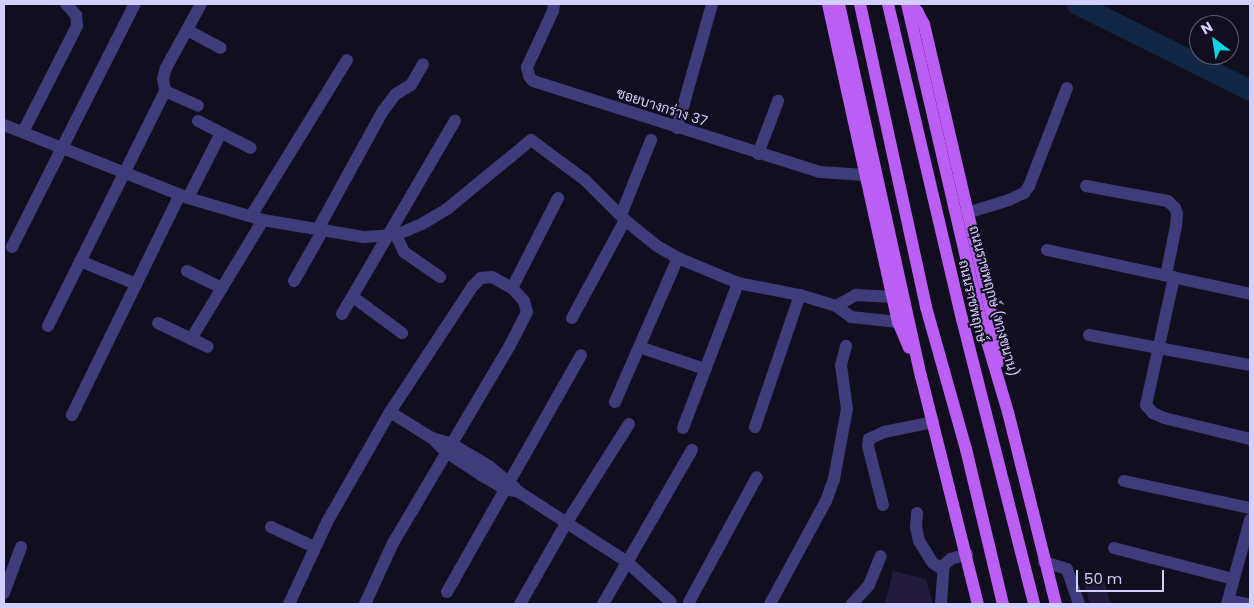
<!DOCTYPE html>
<meta charset="utf-8">
<style>
body{margin:0}
#map{position:relative;width:1254px;height:608px;overflow:hidden;background:#110e1f;font-family:Poppins,Sarabun,sans-serif}
div>[style]{position:absolute}
[style*='--x']{left:calc(var(--x)*1px);top:calc(var(--y)*1px);width:calc(var(--w)*1px);rotate:calc(var(--a)*1deg)}
.river>*{height:21px;margin:-10.5px;padding:0 10.5px;transform-origin:10.5px;border-radius:10.5px;background:#112644}
.building>*{inset:0;background:#221b3e}
.minor>*{height:12px;margin:-6px;padding:0 6px;transform-origin:6px;border-radius:6px;background:#3e3c7a}
.major>*{height:12px;margin:-6px;padding:0 6px;transform-origin:6px;border-radius:6px;background:#ba5ef4}
span{translate:-50% -50%;white-space:nowrap;text-align:center;line-height:1.15;-webkit-text-stroke:4px #110e1f;paint-order:stroke}
.street-label{font-size:14px;color:#d3cffc}
.frame{position:absolute;inset:0;border:5px solid #d3cffc;pointer-events:none}
.north{position:absolute;left:1189px;top:15px;width:50px;height:50px;box-sizing:border-box;background:#110e1f;border:1px solid #5f5b77;border-radius:50%;rotate:329deg;font-size:14px;font-weight:700;line-height:20px;text-align:center;color:#d3cffc}
.north::after{content:'';display:block;margin:auto;width:18px;height:22px;background:#10d3e6;clip-path:polygon(50% 0,100% 100%,50% 72%,0 100%)}
.scale{position:absolute;left:1076px;top:570px;width:88px;height:22px;box-sizing:border-box;border:2px solid #d3cffc;border-top:0;padding-left:6px;font-size:15px;line-height:18px;white-space:nowrap;color:#d3cffc;-webkit-text-stroke:4px #110e1f;paint-order:stroke}
</style>
<div id="map">
<div class="river">
<i style="--x:1077;--y:4;--w:193;--a:26.4"></i>
</div>
<div class="building">
<i style="clip-path:polygon(893px 571px,926px 579px,933px 604px,885px 604px)"></i>
<i style="clip-path:polygon(1102px 574px,1111px 604px,1090px 604px,1083px 580px)"></i>
</div>
<div class="minor">
<i style="--x:554;--y:4;--w:7;--a:98"></i>
<i style="--x:553;--y:11;--w:62;--a:114.9"></i>
<i style="--x:527;--y:67;--w:9;--a:77"></i>
<i style="--x:529;--y:76;--w:6;--a:51"></i>
<i style="--x:533;--y:81;--w:301;--a:17.6"></i>
<i style="--x:820;--y:172;--w:45;--a:3.8"></i>
<i style="--x:187;--y:30;--w:38;--a:28"></i>
<i style="--x:165;--y:91;--w:36;--a:24"></i>
<i style="--x:198;--y:121;--w:59;--a:27"></i>
<i style="--x:4;--y:125;--w:198;--a:21.6"></i>
<i style="--x:188;--y:198;--w:78;--a:16.3"></i>
<i style="--x:263;--y:220;--w:102;--a:9.6"></i>
<i style="--x:364;--y:237;--w:32;--a:-4"></i>
<i style="--x:396;--y:235;--w:28;--a:-23"></i>
<i style="--x:422;--y:224;--w:29;--a:-31"></i>
<i style="--x:447;--y:209;--w:109;--a:-39.4"></i>
<i style="--x:531;--y:140;--w:67;--a:36.5"></i>
<i style="--x:585;--y:180;--w:57;--a:45"></i>
<i style="--x:625;--y:220;--w:41;--a:39.1"></i>
<i style="--x:657;--y:246;--w:24;--a:30"></i>
<i style="--x:678;--y:258;--w:65;--a:22.6"></i>
<i style="--x:738;--y:283;--w:63;--a:11"></i>
<i style="--x:800;--y:295;--w:38;--a:17"></i>
<i style="--x:836;--y:306;--w:19;--a:36"></i>
<i style="--x:851;--y:317;--w:47;--a:6.1"></i>
<i style="--x:677;--y:128;--w:129;--a:-74.2"></i>
<i style="--x:23;--y:132;--w:119;--a:-63"></i>
<i style="--x:77;--y:26;--w:11;--a:-95"></i>
<i style="--x:76;--y:15;--w:15;--a:-132"></i>
<i style="--x:758;--y:154;--w:57;--a:-69.3"></i>
<i style="--x:1086;--y:186;--w:83;--a:10.4"></i>
<i style="--x:1168;--y:201;--w:10;--a:45"></i>
<i style="--x:1175;--y:208;--w:5;--a:68"></i>
<i style="--x:1177;--y:213;--w:13;--a:94"></i>
<i style="--x:1176;--y:226;--w:50;--a:101.5"></i>
<i style="--x:188;--y:198;--w:73;--a:-63.1"></i>
<i style="--x:967;--y:213;--w:44;--a:-17.2"></i>
<i style="--x:1009;--y:200;--w:17;--a:-25"></i>
<i style="--x:1024;--y:193;--w:9;--a:-54"></i>
<i style="--x:1029;--y:186;--w:105;--a:-68.8"></i>
<i style="--x:621;--y:215;--w:81;--a:-68.2"></i>
<i style="--x:251;--y:216;--w:183;--a:-58.4"></i>
<i style="--x:318;--y:229;--w:135;--a:-61.2"></i>
<i style="--x:383;--y:111;--w:21;--a:-53"></i>
<i style="--x:396;--y:94;--w:17;--a:-31"></i>
<i style="--x:411;--y:85;--w:24;--a:-60"></i>
<i style="--x:396;--y:235;--w:19;--a:65"></i>
<i style="--x:404;--y:252;--w:44;--a:34.8"></i>
<i style="--x:12;--y:247;--w:272;--a:-63.2"></i>
<i style="--x:1047;--y:250;--w:208;--a:12.2"></i>
<i style="--x:80;--y:261;--w:61;--a:22.3"></i>
<i style="--x:187;--y:271;--w:39;--a:26"></i>
<i style="--x:1174;--y:277;--w:131;--a:102.3"></i>
<i style="--x:1146;--y:405;--w:11;--a:49"></i>
<i style="--x:1153;--y:413;--w:12;--a:24"></i>
<i style="--x:1164;--y:418;--w:89;--a:13.7"></i>
<i style="--x:294;--y:281;--w:59;--a:-60.4"></i>
<i style="--x:512;--y:288;--w:101;--a:-62.9"></i>
<i style="--x:353;--y:297;--w:61;--a:36.3"></i>
<i style="--x:836;--y:306;--w:23;--a:-29"></i>
<i style="--x:856;--y:295;--w:37;--a:3"></i>
<i style="--x:342;--y:314;--w:224;--a:-59.7"></i>
<i style="--x:572;--y:318;--w:111;--a:-61.6"></i>
<i style="--x:158;--y:323;--w:55;--a:25.6"></i>
<i style="--x:48;--y:326;--w:263;--a:-63.5"></i>
<i style="--x:165;--y:91;--w:12;--a:-99"></i>
<i style="--x:163;--y:79;--w:11;--a:-75"></i>
<i style="--x:166;--y:68;--w:73;--a:-61.3"></i>
<i style="--x:1089;--y:335;--w:164;--a:10.6"></i>
<i style="--x:191;--y:339;--w:139;--a:-58.8"></i>
<i style="--x:639;--y:347;--w:70;--a:18.4"></i>
<i style="--x:615;--y:402;--w:157;--a:-66.4"></i>
<i style="--x:390;--y:412;--w:49;--a:31.8"></i>
<i style="--x:432;--y:438;--w:19;--a:16"></i>
<i style="--x:450;--y:443;--w:45;--a:30.5"></i>
<i style="--x:489;--y:466;--w:34;--a:40"></i>
<i style="--x:72;--y:415;--w:245;--a:-63.9"></i>
<i style="--x:755;--y:427;--w:139;--a:-71.2"></i>
<i style="--x:683;--y:428;--w:155;--a:-69.2"></i>
<i style="--x:432;--y:438;--w:20;--a:45"></i>
<i style="--x:446;--y:452;--w:42;--a:33.3"></i>
<i style="--x:481;--y:475;--w:28;--a:30"></i>
<i style="--x:505;--y:489;--w:14;--a:12"></i>
<i style="--x:519;--y:492;--w:129;--a:32.9"></i>
<i style="--x:627;--y:562;--w:59;--a:42.3"></i>
<i style="--x:1124;--y:481;--w:129;--a:12.1"></i>
<i style="--x:883;--y:505;--w:61;--a:-104.3"></i>
<i style="--x:868;--y:446;--w:7;--a:-82"></i>
<i style="--x:869;--y:439;--w:17;--a:-25"></i>
<i style="--x:884;--y:432;--w:50;--a:-11.5"></i>
<i style="--x:917;--y:513;--w:14;--a:94"></i>
<i style="--x:916;--y:527;--w:14;--a:78"></i>
<i style="--x:919;--y:541;--w:26;--a:58"></i>
<i style="--x:933;--y:563;--w:12;--a:35"></i>
<i style="--x:271;--y:527;--w:47;--a:24.9"></i>
<i style="--x:1114;--y:548;--w:123;--a:14.6"></i>
<i style="--x:1044;--y:562;--w:24;--a:17"></i>
<i style="--x:1067;--y:569;--w:37;--a:71"></i>
<i style="--x:447;--y:592;--w:272;--a:-60.5"></i>
<i style="--x:4;--y:593;--w:49;--a:-69.7"></i>
<i style="--x:1228;--y:600;--w:19;--a:12"></i>
<i style="--x:689;--y:602;--w:142;--a:-61.5"></i>
<i style="--x:289;--y:604;--w:90;--a:-65.1"></i>
<i style="--x:327;--y:522;--w:127;--a:-60.2"></i>
<i style="--x:390;--y:412;--w:149;--a:-56.7"></i>
<i style="--x:472;--y:287;--w:13;--a:-45"></i>
<i style="--x:481;--y:278;--w:11;--a:-5"></i>
<i style="--x:492;--y:277;--w:23;--a:29"></i>
<i style="--x:512;--y:288;--w:18;--a:47"></i>
<i style="--x:524;--y:301;--w:11;--a:75"></i>
<i style="--x:527;--y:312;--w:39;--a:117"></i>
<i style="--x:509;--y:347;--w:228;--a:120.6"></i>
<i style="--x:393;--y:543;--w:67;--a:114.7"></i>
<i style="--x:520;--y:604;--w:95;--a:-60.2"></i>
<i style="--x:567;--y:522;--w:116;--a:-57.7"></i>
<i style="--x:603;--y:604;--w:178;--a:-60"></i>
<i style="--x:770;--y:604;--w:117;--a:-61.5"></i>
<i style="--x:826;--y:501;--w:23;--a:-70"></i>
<i style="--x:834;--y:479;--w:71;--a:-79.5"></i>
<i style="--x:847;--y:409;--w:44;--a:-97.8"></i>
<i style="--x:841;--y:365;--w:20;--a:-75"></i>
<i style="--x:852;--y:604;--w:25;--a:-48"></i>
<i style="--x:869;--y:585;--w:31;--a:-68"></i>
<i style="--x:941;--y:604;--w:39;--a:-86"></i>
<i style="--x:944;--y:565;--w:9;--a:-41"></i>
<i style="--x:951;--y:559;--w:17;--a:-17"></i>
<i style="--x:1227;--y:604;--w:87;--a:-74.7"></i>
</div>
<div class="major">
<i style="--x:828;--y:4;--w:326;--a:77.6"></i>
<i style="--x:898;--y:322;--w:28;--a:67"></i>
<i style="--x:839;--y:4;--w:381;--a:77.6"></i>
<i style="--x:921;--y:376;--w:235;--a:76"></i>
<i style="--x:860;--y:4;--w:310;--a:77.7"></i>
<i style="--x:926;--y:307;--w:148;--a:74.3"></i>
<i style="--x:966;--y:449;--w:159;--a:76.6"></i>
<i style="--x:888;--y:4;--w:324;--a:76.8"></i>
<i style="--x:962;--y:319;--w:294;--a:75.8"></i>
<i style="--x:907;--y:4;--w:326;--a:76.9"></i>
<i style="--x:981;--y:321;--w:95;--a:73.5"></i>
<i style="--x:1008;--y:412;--w:198;--a:76"></i>
<i style="--x:909;--y:4;--w:11;--a:41"></i>
<i style="--x:917;--y:11;--w:15;--a:62"></i>
<i style="--x:924;--y:24;--w:308;--a:76.9"></i>
<i style="--x:994;--y:324;--w:38;--a:81"></i>
</div>
<div class="street-label">
<span style="left:662px;top:107px;rotate:18deg">ซอยบางกร่าง 37</span>
<span style="left:973px;top:301px;rotate:77deg">ถนนราชพฤกษ์</span>
<span style="left:994px;top:301px;rotate:75deg">ถนนราชพฤกษ์ (ทางขนาน)</span>
</div>
<div class="frame"></div>
<div class="north">N</div>
<div class="scale">50 m</div>
</div>
